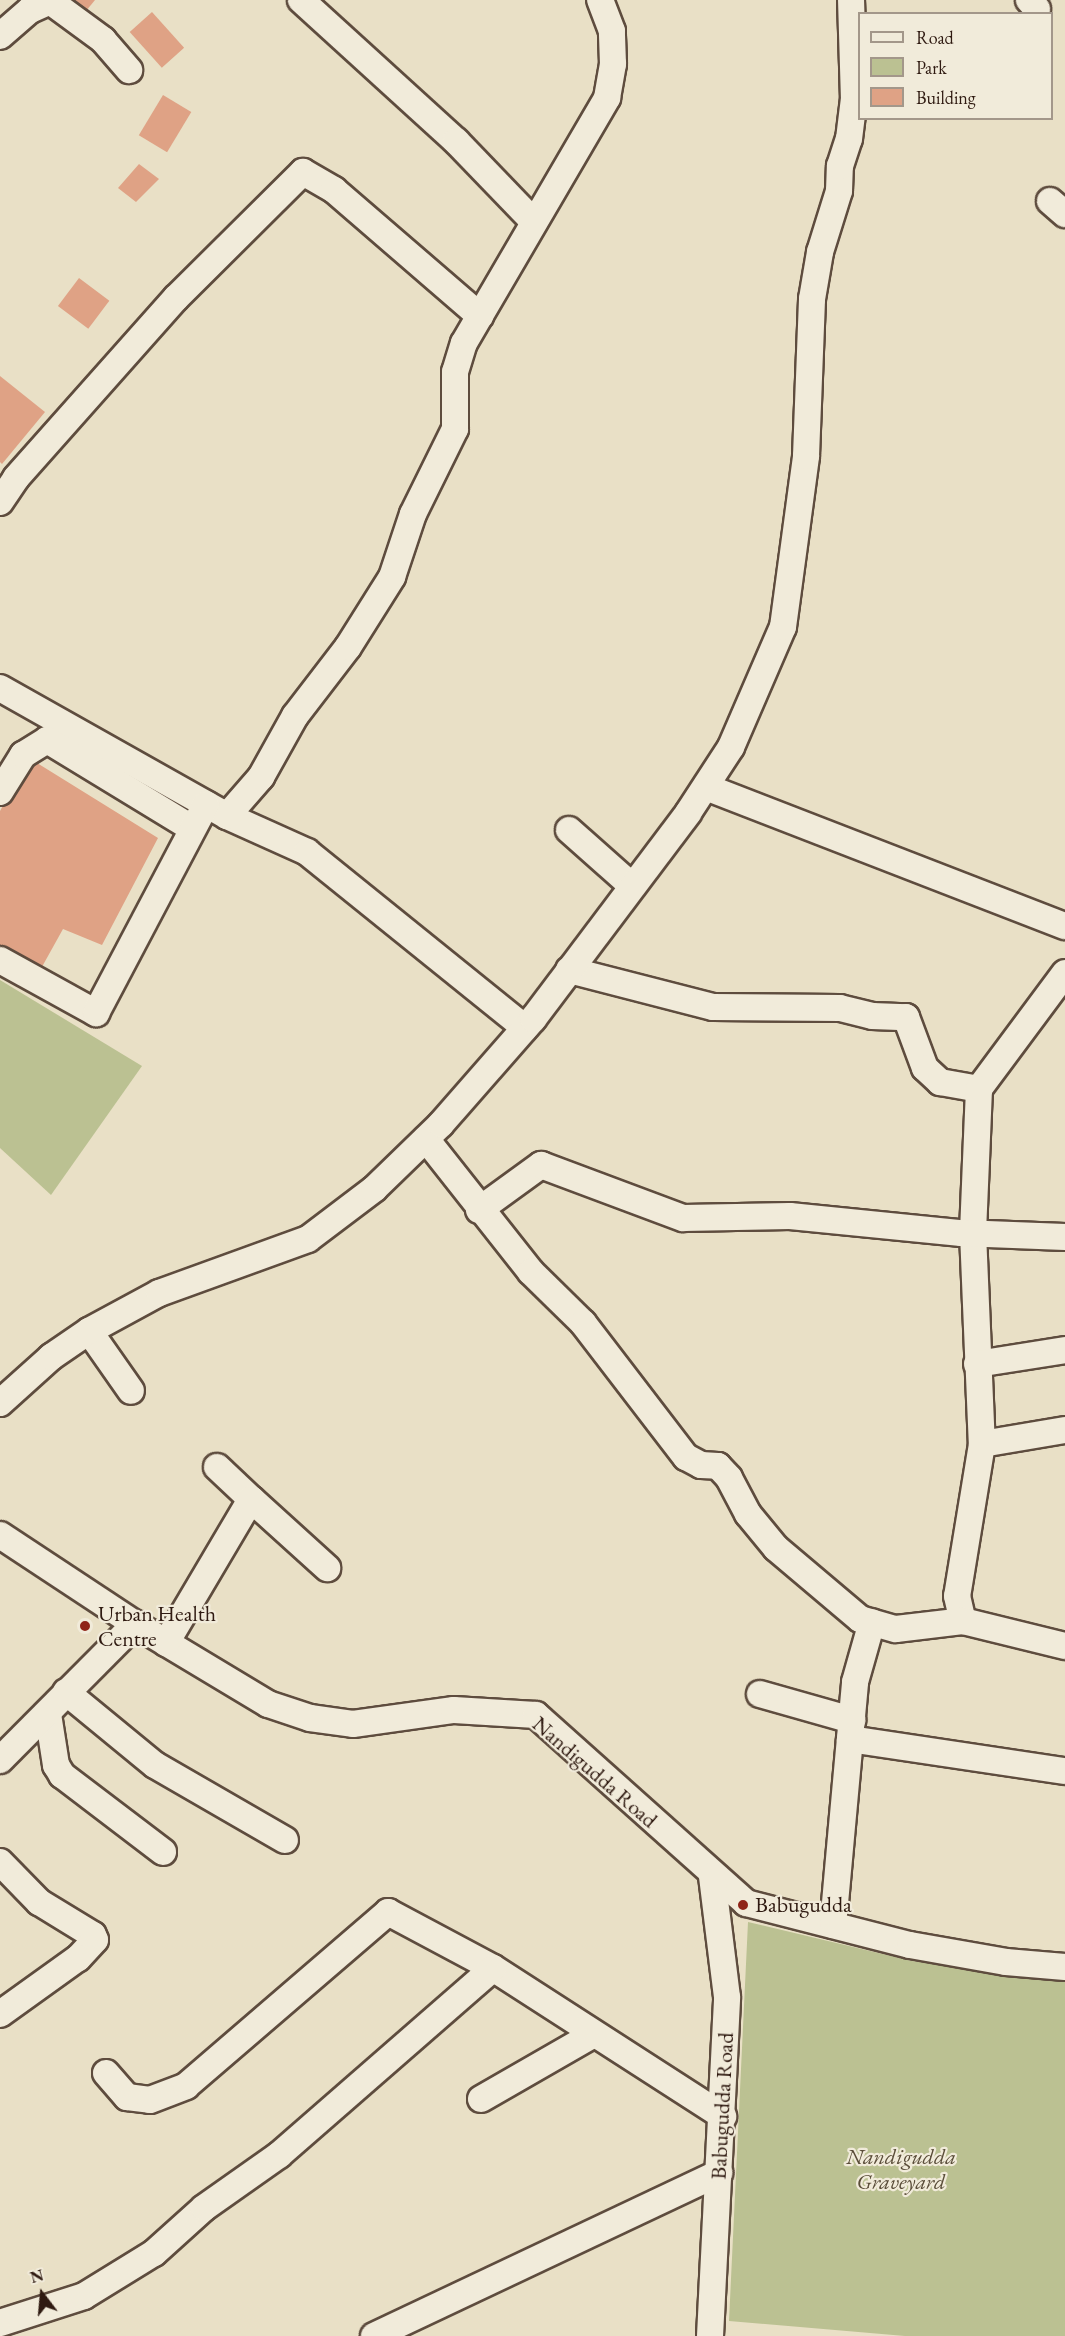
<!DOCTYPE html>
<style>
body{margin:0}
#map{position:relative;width:1065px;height:2336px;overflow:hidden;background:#e9e0c6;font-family:"EB Garamond",serif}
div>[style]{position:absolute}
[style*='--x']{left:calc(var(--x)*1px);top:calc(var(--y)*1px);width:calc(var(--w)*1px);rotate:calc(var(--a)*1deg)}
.green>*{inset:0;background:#bbc192}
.building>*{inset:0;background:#dfa285;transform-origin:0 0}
.roads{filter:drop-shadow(2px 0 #5e4c3e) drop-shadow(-2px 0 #5e4c3e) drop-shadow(0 2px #5e4c3e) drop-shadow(0 -2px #5e4c3e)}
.minor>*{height:26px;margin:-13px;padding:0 13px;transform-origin:13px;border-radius:13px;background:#f1ebda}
.dots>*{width:16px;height:16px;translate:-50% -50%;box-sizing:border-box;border:3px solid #f1ebda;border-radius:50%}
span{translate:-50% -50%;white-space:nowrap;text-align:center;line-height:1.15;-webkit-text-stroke:4.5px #f1ebda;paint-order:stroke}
.poi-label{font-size:22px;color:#2f1a11}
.left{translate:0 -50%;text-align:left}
.street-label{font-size:22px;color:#2f1a11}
.park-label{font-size:22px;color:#594c38;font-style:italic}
.legend{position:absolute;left:858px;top:12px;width:195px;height:108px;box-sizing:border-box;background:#f1ebda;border:2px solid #a3978a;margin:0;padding:8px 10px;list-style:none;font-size:18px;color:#2f1a11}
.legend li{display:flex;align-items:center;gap:12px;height:30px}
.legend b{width:30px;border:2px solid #a3978a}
.north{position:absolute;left:12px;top:2264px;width:60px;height:60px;-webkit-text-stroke:4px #f1ebda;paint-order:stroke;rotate:344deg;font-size:16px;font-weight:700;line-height:24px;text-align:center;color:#2f1a11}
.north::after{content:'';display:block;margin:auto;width:21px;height:27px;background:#2f1a11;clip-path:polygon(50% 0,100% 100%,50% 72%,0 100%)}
</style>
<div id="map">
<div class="green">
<i style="clip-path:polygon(0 980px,142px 1066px,51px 1195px,0 1148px)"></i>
<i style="clip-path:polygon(748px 1922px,912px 1961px,1065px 1981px,1065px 2336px,905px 2336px,729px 2321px)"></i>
</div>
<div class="building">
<i style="clip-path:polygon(73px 0,95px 0,86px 11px)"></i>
<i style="left:152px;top:12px;width:48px;height:30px;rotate:48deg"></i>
<i style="left:163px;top:95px;width:33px;height:47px;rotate:31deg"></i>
<i style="clip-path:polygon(139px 164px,159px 179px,136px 202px,118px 188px)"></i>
<i style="left:79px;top:278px;width:38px;height:35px;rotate:37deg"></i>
<i style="clip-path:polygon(0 376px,45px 412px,2px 464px,0 462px)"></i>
<i style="clip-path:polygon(29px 758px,158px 838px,102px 945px,63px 929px,38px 974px,0 951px,0 811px)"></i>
</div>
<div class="roads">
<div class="minor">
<i style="--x:301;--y:0;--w:210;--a:42.3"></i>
<i style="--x:456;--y:141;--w:112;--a:46.1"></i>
<i style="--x:1029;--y:0;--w:12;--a:48"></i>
<i style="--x:0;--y:36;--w:40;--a:-41"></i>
<i style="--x:30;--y:10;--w:22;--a:-24"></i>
<i style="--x:50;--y:1;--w:66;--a:36.3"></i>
<i style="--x:103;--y:40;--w:40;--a:49"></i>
<i style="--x:1050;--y:201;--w:20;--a:41"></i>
<i style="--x:0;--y:502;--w:29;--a:-56"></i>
<i style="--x:16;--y:478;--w:241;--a:-48.4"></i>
<i style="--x:176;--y:298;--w:179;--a:-44.8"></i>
<i style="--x:303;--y:172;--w:36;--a:30"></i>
<i style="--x:334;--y:190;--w:193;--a:40.8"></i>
<i style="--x:0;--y:688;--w:261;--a:29.4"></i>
<i style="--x:227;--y:816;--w:88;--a:24.2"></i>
<i style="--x:307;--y:852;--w:280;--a:38.9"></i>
<i style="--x:706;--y:787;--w:385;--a:21.2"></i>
<i style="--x:0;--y:792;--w:44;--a:-58.1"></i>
<i style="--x:23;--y:755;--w:28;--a:-32"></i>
<i style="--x:47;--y:740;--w:170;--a:31.3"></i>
<i style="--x:227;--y:816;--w:52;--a:-48.9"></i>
<i style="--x:261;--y:777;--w:70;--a:-60.9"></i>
<i style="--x:295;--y:716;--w:87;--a:-52.5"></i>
<i style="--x:348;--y:647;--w:83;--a:-57.8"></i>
<i style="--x:392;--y:577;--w:66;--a:-71.6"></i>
<i style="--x:413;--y:514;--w:95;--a:-63.7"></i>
<i style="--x:455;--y:429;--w:57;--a:-90"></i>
<i style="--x:455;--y:372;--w:30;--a:-73"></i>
<i style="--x:464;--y:343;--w:284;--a:-59.7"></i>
<i style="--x:607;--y:98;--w:35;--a:-80"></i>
<i style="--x:613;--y:64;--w:33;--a:-92"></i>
<i style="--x:612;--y:31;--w:33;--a:-111"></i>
<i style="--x:569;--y:830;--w:84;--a:41.6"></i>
<i style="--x:0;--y:960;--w:110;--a:28.9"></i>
<i style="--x:96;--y:1013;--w:236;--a:-62.2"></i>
<i style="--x:569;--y:970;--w:149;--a:14.4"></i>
<i style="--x:713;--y:1007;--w:127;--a:0.5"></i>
<i style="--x:840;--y:1008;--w:33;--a:14"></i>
<i style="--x:872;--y:1016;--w:34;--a:2"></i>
<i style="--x:906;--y:1017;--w:54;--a:69.6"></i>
<i style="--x:925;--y:1068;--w:21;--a:43"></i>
<i style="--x:940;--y:1082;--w:40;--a:10"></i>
<i style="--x:1065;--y:973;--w:144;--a:126.6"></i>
<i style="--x:979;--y:1089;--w:144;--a:92.4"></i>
<i style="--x:973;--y:1233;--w:211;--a:87.6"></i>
<i style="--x:982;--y:1444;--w:154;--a:99.3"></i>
<i style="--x:957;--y:1596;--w:26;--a:77"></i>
<i style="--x:963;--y:1621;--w:105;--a:13.8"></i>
<i style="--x:426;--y:1139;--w:169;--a:51.7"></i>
<i style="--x:531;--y:1272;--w:73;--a:44.4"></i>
<i style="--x:583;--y:1323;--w:169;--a:52.5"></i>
<i style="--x:686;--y:1457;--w:17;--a:28"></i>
<i style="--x:701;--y:1465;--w:17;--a:3"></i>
<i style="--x:718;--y:1466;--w:16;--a:47"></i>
<i style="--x:729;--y:1478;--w:41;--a:62.2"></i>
<i style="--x:748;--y:1514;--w:44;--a:50.5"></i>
<i style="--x:776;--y:1548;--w:110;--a:40.2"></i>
<i style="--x:860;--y:1619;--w:37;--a:16"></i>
<i style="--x:896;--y:1629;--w:67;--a:-6.8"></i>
<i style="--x:479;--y:1210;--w:77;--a:-36"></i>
<i style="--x:541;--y:1165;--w:152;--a:20.5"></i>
<i style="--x:683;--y:1218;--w:107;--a:-1.1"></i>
<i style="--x:790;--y:1216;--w:172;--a:5.7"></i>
<i style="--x:961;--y:1233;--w:104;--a:2.2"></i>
<i style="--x:89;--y:1331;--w:73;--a:55"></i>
<i style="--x:977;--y:1364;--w:89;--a:-9"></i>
<i style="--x:0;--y:1403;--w:69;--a:-42"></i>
<i style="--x:51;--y:1357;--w:46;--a:-34.4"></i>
<i style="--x:89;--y:1331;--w:80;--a:-28.5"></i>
<i style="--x:159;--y:1293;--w:158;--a:-19.9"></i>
<i style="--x:308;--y:1239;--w:83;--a:-37.1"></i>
<i style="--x:374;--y:1189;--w:93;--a:-44.1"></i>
<i style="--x:441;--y:1124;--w:140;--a:-48.8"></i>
<i style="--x:533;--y:1019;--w:258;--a:-53"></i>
<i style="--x:688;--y:813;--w:79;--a:-56.9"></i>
<i style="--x:731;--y:747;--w:131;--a:-66.6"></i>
<i style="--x:783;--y:627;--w:173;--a:-82.3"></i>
<i style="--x:806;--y:456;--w:157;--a:-87.8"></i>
<i style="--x:812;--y:299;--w:48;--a:-80.3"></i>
<i style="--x:820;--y:252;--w:64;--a:-72.7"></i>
<i style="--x:839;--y:191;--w:25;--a:-88"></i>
<i style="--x:840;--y:166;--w:28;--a:-72"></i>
<i style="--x:849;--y:139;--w:39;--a:-83"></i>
<i style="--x:854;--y:100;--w:100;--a:-91.7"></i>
<i style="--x:982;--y:1444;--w:84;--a:-9.6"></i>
<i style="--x:217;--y:1467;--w:47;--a:43.3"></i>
<i style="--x:0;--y:1535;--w:162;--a:33.4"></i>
<i style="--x:135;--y:1624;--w:155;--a:31"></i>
<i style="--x:268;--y:1704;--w:44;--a:18.4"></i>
<i style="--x:310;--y:1718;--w:43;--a:7.9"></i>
<i style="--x:353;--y:1724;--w:102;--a:-7.9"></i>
<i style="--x:454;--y:1710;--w:82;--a:3.5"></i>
<i style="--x:536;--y:1715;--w:282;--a:41.8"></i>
<i style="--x:746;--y:1903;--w:169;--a:14.4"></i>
<i style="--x:910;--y:1945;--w:97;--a:10"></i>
<i style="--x:1006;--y:1962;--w:59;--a:4.8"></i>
<i style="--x:166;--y:1643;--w:167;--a:-59.4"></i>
<i style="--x:251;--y:1499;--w:103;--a:42.2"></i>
<i style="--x:66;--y:1692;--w:115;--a:39.4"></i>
<i style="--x:155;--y:1765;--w:150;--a:30"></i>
<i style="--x:760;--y:1694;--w:96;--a:15.8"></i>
<i style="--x:48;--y:1714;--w:52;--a:81.1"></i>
<i style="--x:56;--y:1765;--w:12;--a:59"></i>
<i style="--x:62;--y:1775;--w:127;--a:37.3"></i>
<i style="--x:850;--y:1739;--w:217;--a:8.5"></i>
<i style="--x:0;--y:1760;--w:192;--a:-45.2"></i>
<i style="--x:0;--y:1862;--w:56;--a:45.7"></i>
<i style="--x:39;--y:1902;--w:63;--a:31.4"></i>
<i style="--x:93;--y:1935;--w:5;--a:68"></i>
<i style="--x:95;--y:1940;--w:25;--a:133"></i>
<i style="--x:78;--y:1958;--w:96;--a:144.3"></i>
<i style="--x:833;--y:1925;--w:244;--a:-84.8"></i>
<i style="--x:855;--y:1682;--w:62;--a:-74.2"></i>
<i style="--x:106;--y:2073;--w:32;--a:49"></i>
<i style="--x:127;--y:2097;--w:23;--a:7"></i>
<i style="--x:150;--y:2100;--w:39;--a:-21"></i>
<i style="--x:186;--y:2086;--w:267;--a:-40.7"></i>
<i style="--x:388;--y:1912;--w:119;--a:28.1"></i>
<i style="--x:493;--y:1968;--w:274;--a:32.8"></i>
<i style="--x:481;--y:2099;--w:130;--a:-29.9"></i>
<i style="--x:0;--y:2323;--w:88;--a:-17.8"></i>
<i style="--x:84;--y:2296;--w:82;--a:-31.6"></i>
<i style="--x:154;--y:2253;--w:67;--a:-42"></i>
<i style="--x:204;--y:2208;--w:92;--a:-35.2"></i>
<i style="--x:279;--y:2155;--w:284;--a:-41.1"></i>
<i style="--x:374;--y:2336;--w:382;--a:-25.3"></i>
<i style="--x:710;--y:2336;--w:339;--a:-87.1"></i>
<i style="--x:727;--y:1997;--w:122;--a:-97.1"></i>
</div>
</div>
<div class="dots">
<i style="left:85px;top:1626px;background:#8f2418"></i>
<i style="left:743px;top:1905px;background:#8f2418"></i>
</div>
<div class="poi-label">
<span class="left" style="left:98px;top:1626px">Urban Health<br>Centre</span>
<span class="left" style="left:755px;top:1905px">Babugudda</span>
</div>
<div class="street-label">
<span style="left:595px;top:1772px;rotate:41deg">Nandigudda Road</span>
<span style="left:722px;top:2106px;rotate:-87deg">Babugudda Road</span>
</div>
<div class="park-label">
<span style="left:901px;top:2169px">Nandigudda<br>Graveyard</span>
</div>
<ul class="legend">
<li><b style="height:8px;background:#f1ebda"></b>Road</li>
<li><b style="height:16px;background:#bbc192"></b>Park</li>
<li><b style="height:16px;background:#dfa285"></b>Building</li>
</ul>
<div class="north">N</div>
</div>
